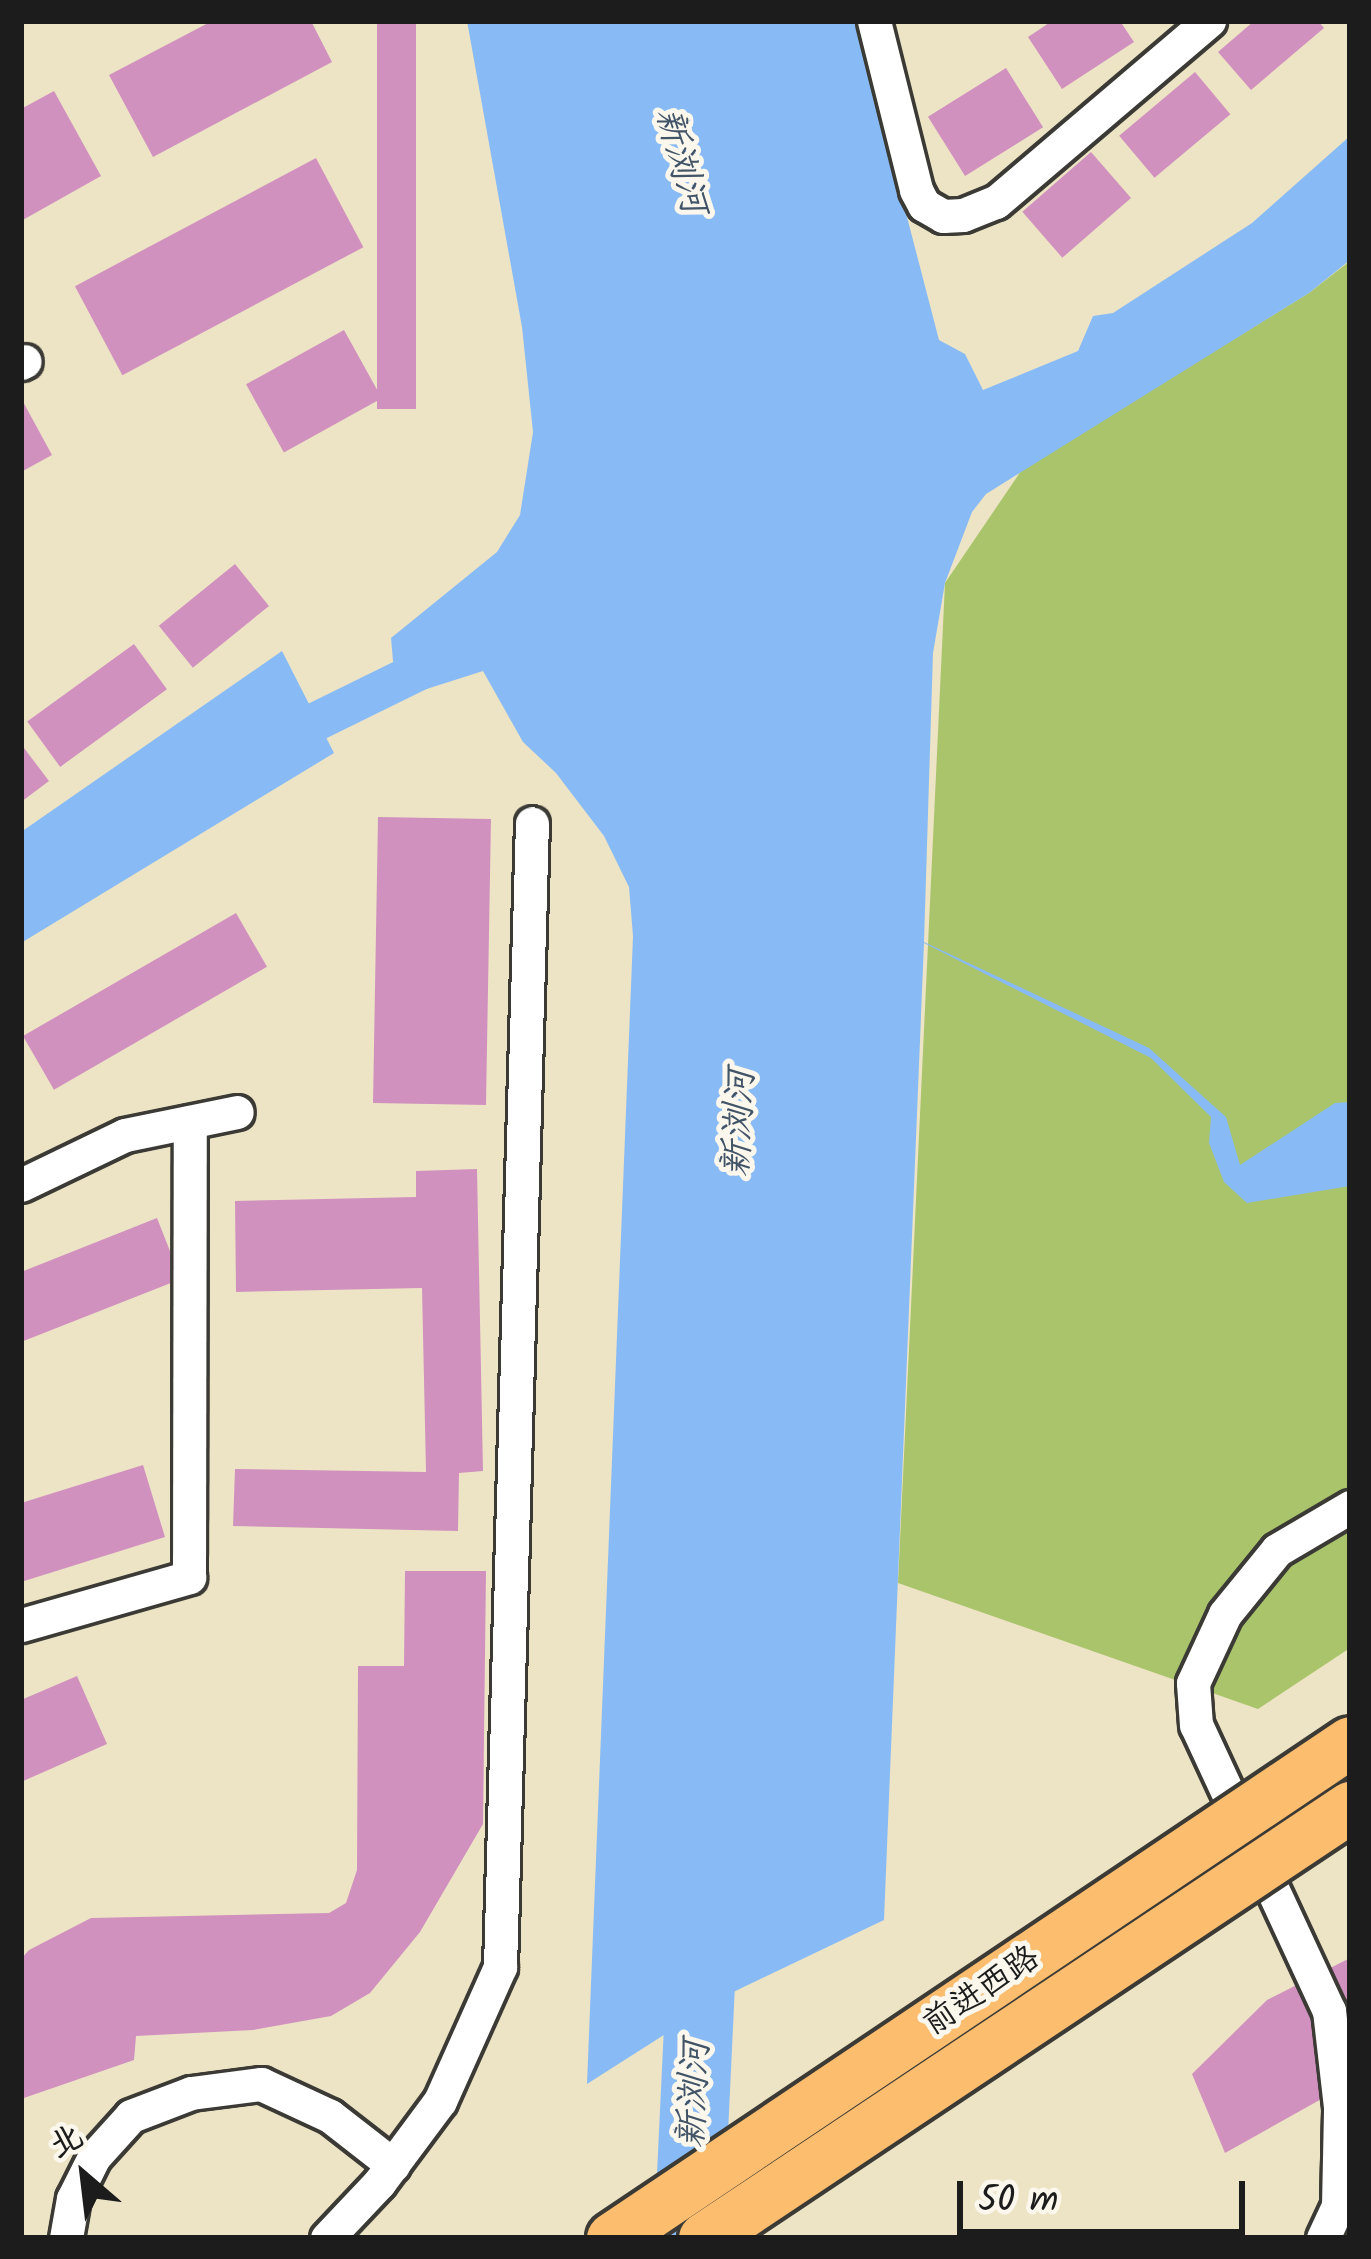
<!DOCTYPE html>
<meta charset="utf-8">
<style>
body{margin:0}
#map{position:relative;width:1371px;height:2259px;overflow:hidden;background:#ede4c5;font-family:Kalam,"LXGW WenKai TC",sans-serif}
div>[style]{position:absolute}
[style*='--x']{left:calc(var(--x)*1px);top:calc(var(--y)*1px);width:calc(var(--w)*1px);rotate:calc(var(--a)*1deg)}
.green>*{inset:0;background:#a9c46b}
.water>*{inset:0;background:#88bbf5}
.canal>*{height:39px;margin:-19.5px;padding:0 19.5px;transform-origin:19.5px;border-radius:19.5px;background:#88bbf5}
.river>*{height:69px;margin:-34.5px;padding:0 34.5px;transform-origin:34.5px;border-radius:34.5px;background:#88bbf5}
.building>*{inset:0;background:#d191bf;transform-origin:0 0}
.roads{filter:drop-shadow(3px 0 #3b3a35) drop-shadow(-3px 0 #3b3a35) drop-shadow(0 3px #3b3a35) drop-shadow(0 -3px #3b3a35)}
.street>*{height:33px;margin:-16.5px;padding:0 16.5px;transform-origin:16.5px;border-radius:16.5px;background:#fff}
.bridges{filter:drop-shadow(3px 0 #3b3a35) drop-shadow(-3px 0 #3b3a35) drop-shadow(0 3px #3b3a35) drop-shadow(0 -3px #3b3a35)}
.primary-bridge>*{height:51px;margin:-25.5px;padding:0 25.5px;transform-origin:25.5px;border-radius:25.5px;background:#fcbd6f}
span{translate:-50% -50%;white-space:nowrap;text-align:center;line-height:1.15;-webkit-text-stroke:10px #fbf7ec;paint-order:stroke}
.street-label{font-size:33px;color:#1c1c1c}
.water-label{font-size:36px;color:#425468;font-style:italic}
.frame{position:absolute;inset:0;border:24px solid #1c1c1c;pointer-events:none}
.north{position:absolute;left:24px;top:2115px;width:120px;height:120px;-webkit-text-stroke:9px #fbf7ec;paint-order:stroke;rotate:332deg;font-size:33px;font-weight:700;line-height:48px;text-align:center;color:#1c1c1c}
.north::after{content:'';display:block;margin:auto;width:42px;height:54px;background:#1c1c1c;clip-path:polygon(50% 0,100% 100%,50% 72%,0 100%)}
.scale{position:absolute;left:957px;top:2181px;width:288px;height:54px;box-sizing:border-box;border:6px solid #1c1c1c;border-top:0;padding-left:15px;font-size:36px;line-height:42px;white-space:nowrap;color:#1c1c1c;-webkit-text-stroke:9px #fbf7ec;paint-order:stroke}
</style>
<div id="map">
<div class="green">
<i style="clip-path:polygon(1350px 261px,1350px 1648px,1258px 1709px,898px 1583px,945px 583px,1021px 471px,1309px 293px)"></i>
</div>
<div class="water">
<i style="clip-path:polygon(467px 21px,856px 21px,939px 340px,965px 354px,983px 390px,1078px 351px,1093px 316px,1113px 313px,1252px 223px,1350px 136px,1350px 260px,1309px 293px,986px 494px,972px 512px,945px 583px,933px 653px,924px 942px,1149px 1048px,1226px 1117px,1240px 1165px,1335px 1103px,1350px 1102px,1350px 1186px,1247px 1203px,1224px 1182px,1209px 1143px,1211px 1117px,1151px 1058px,924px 943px,884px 1920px,725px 1996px,587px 2084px,633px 936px,629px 887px,604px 836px,556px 773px,523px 742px,483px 671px,414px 693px,393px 661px,391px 638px,497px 552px,520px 515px,533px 432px,522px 327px)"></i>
<i style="clip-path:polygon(282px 651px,334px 753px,21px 943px,21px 832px)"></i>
</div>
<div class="canal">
<i style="--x:271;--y:743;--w:199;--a:-26.2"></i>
</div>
<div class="river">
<i style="--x:688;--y:2238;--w:318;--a:-87.3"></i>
</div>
<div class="building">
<i style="clip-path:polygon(212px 21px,311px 21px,332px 62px,153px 157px,109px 75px)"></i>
<i style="left:377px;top:21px;width:39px;height:388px"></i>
<i style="clip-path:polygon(1052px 21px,1120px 21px,1134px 42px,1062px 89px,1028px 37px)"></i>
<i style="clip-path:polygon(1254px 21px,1318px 21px,1324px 28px,1251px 90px,1218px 52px)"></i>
<i style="left:1006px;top:68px;width:70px;height:92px;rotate:58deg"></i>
<i style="left:1195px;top:72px;width:55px;height:99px;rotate:50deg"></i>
<i style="clip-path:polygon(54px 91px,101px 176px,21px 221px,21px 109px)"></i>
<i style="left:1091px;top:152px;width:61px;height:91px;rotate:49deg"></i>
<i style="left:316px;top:158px;width:101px;height:273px;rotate:62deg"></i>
<i style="left:344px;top:330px;width:78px;height:112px;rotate:61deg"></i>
<i style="clip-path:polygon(21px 398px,52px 455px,21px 472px)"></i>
<i style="left:235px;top:564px;width:54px;height:98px;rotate:51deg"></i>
<i style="left:134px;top:644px;width:56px;height:132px;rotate:54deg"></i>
<i style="clip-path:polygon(21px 744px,49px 781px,21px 802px)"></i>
<i style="left:378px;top:817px;width:113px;height:286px;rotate:1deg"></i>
<i style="left:236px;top:913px;width:62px;height:246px;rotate:60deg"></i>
<i style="clip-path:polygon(477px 1169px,483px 1471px,459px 1473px,458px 1531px,233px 1526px,235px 1469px,426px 1472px,422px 1288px,236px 1292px,235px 1201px,416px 1197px,416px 1171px)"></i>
<i style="clip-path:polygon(157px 1218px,181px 1279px,21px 1342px,21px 1272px)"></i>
<i style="clip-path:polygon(143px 1465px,165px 1537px,21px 1582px,21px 1503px)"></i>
<i style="clip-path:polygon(405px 1571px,486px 1571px,483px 1824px,420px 1932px,370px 1993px,331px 2016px,253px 2030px,136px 2036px,134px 2060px,21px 2099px,21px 1959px,29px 1950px,91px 1918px,329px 1913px,346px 1903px,357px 1870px,358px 1666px,404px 1666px)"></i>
<i style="clip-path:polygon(77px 1676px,107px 1744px,21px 1782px,21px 1700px)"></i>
<i style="clip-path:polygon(1350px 1958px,1350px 2083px,1225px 2153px,1192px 2074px,1267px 2000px)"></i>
</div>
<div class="roads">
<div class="street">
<i style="--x:874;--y:21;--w:174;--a:76"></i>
<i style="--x:916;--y:190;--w:17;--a:62"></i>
<i style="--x:924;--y:205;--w:22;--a:30"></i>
<i style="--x:943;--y:216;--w:20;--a:-3"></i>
<i style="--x:963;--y:215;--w:35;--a:-22"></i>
<i style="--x:996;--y:202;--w:280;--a:-40.4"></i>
<i style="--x:21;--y:363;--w:4;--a:-27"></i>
<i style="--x:21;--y:1185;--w:115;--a:-25.7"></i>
<i style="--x:125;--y:1135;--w:114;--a:-11.6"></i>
<i style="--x:21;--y:1625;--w:175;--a:-15.9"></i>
<i style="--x:189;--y:1577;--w:455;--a:-89.9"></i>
<i style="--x:66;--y:2238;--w:40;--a:-80"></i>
<i style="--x:73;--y:2199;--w:47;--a:-63.4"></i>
<i style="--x:94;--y:2157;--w:55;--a:-47.9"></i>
<i style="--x:131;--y:2116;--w:64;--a:-21"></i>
<i style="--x:191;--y:2093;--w:71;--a:-7.3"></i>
<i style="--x:261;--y:2084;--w:76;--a:24.9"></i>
<i style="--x:330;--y:2116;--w:80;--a:37.9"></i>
<i style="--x:327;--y:2238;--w:76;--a:-46.6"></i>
<i style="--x:379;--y:2183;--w:102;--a:-53.4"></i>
<i style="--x:440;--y:2101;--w:147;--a:-65.9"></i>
<i style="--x:500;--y:1967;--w:1144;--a:-88.4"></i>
<i style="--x:1323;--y:2238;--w:35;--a:-65"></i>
<i style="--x:1338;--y:2206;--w:99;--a:-88.8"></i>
<i style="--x:1340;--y:2107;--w:97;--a:-96.5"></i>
<i style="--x:1329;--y:2011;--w:315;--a:-114.9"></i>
<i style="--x:1196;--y:1725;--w:42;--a:-94.1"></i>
<i style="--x:1193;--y:1683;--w:76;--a:-65.1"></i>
<i style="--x:1225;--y:1614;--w:82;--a:-50.9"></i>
<i style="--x:1277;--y:1550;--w:85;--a:-30.5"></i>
</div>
</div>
<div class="bridges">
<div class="primary-bridge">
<i style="--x:612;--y:2238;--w:889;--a:-33.9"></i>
<i style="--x:704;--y:2238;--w:777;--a:-33.71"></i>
</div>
</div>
<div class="street-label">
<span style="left:982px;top:1992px;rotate:-34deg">前进西路</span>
</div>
<div class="water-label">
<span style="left:680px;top:161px;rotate:75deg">新浏河</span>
<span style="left:740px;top:1123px;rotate:-87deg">新浏河</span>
<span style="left:695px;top:2094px;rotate:-87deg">新浏河</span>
</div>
<div class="frame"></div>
<div class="north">北</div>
<div class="scale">50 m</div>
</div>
